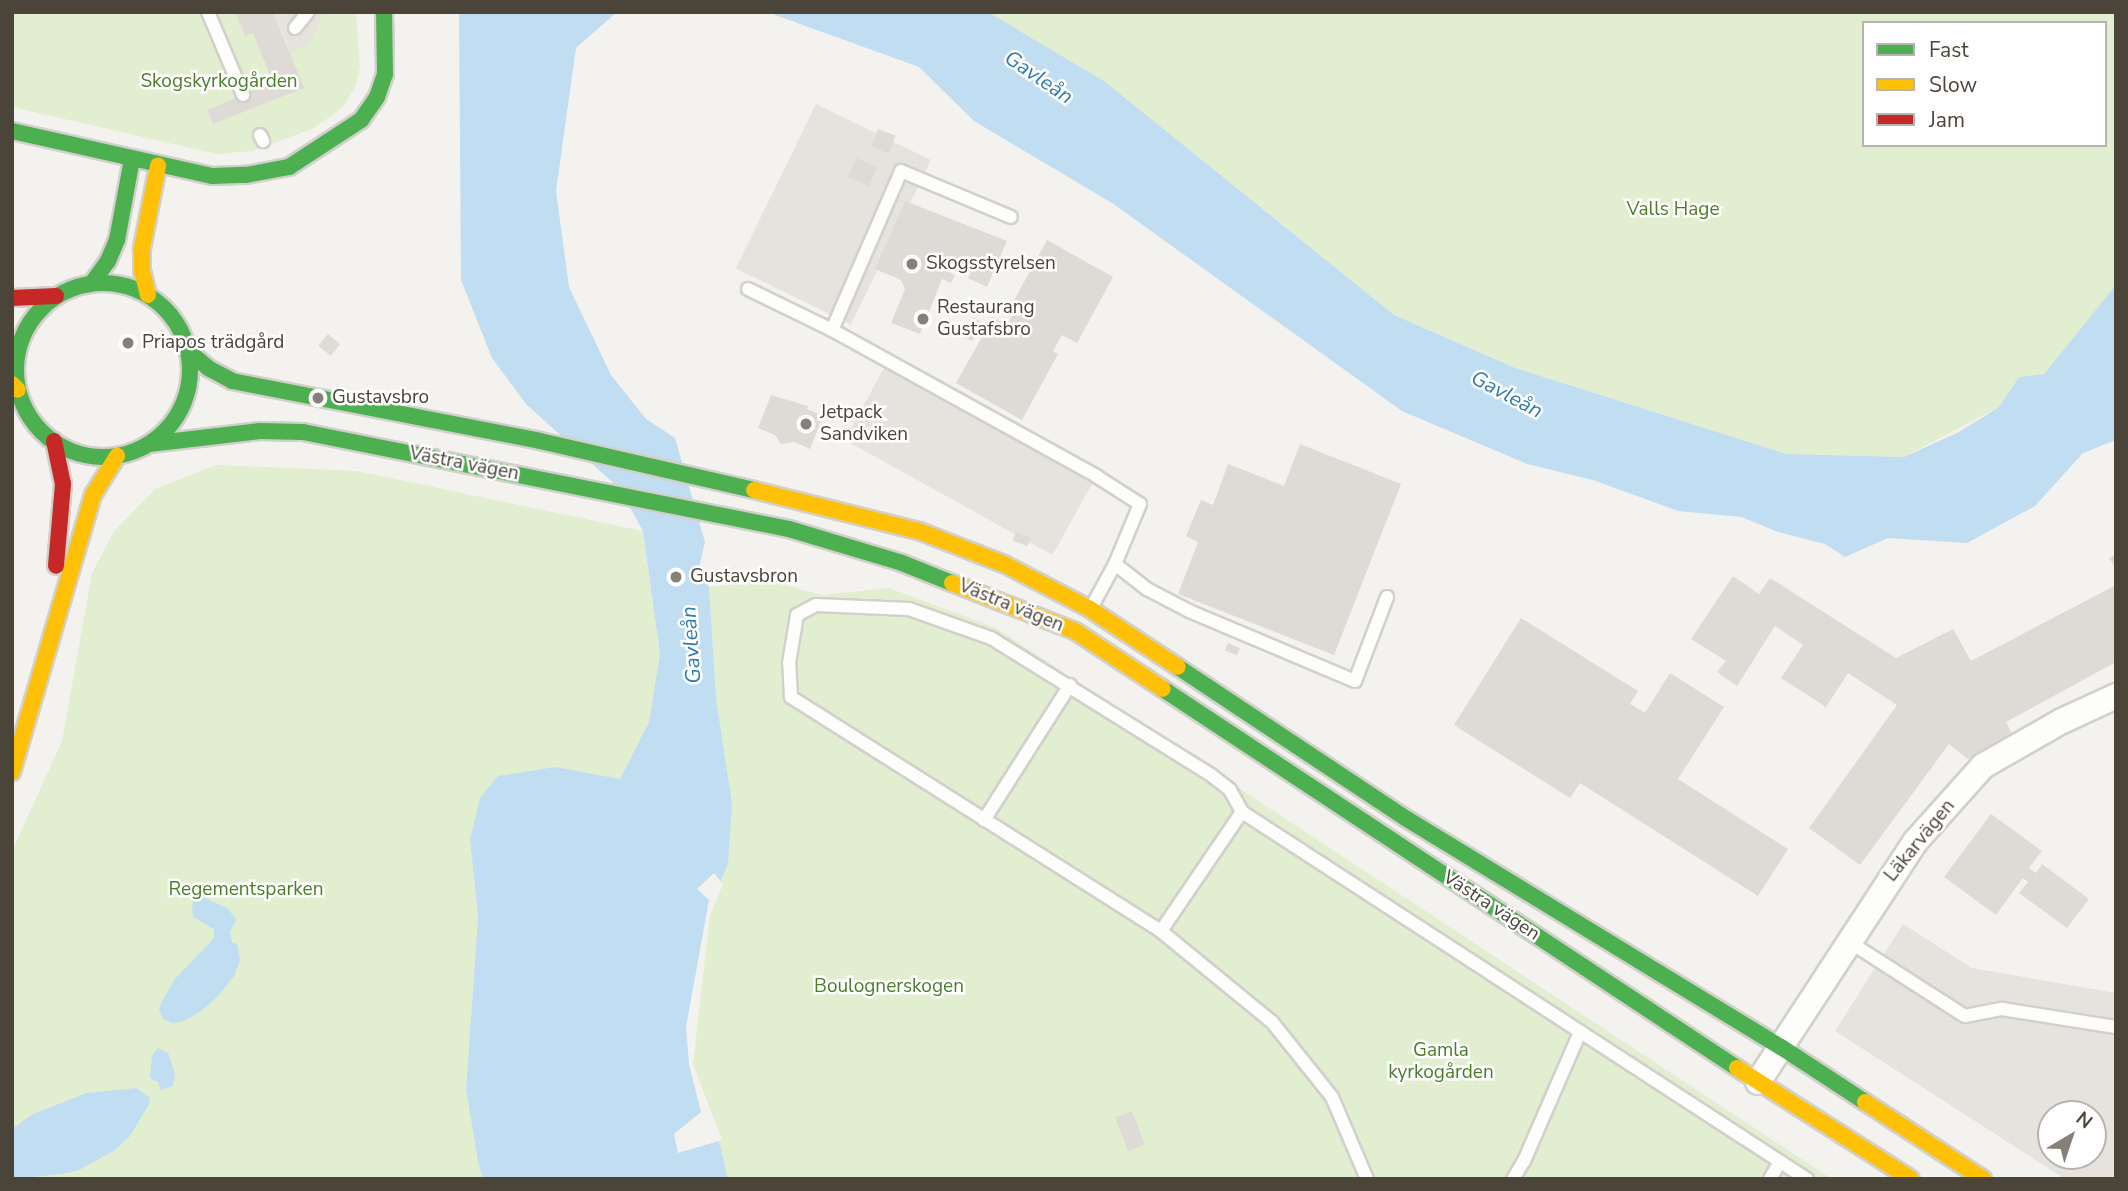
<!DOCTYPE html>
<meta charset="utf-8">
<style>
body{margin:0}
#map{position:relative;width:2128px;height:1191px;overflow:hidden;background:#f4f2ee;font-family:"Nunito Sans",sans-serif}
div>[style]{position:absolute}
[style*='--x']{left:calc(var(--x)*1px);top:calc(var(--y)*1px);width:calc(var(--w)*1px);rotate:calc(var(--a)*1deg)}
.green>*{inset:0;background:#e1eecf}
.parking>*{inset:0;background:#e6e3df;transform-origin:0 0}
.water>*{inset:0;background:#c0ddf1}
.pier>*{inset:0;background:#f4f2ee}
.building>*{inset:0;background:#dedbd6;transform-origin:0 0}
.roads{filter:drop-shadow(2px 0 #d2d0cb) drop-shadow(-2px 0 #d2d0cb) drop-shadow(0 2px #d2d0cb) drop-shadow(0 -2px #d2d0cb)}
.lane>*{height:12px;margin:-6px;padding:0 6px;transform-origin:6px;border-radius:6px;background:#fdfdfc}
.street>*{height:24px;margin:-12px;padding:0 12px;transform-origin:12px;border-radius:12px;background:#fdfdfc}
.fast>*{height:16px;margin:-8px;padding:0 8px;transform-origin:8px;border-radius:8px;background:#4caf50}
.fast>.ring{margin:-8px;padding:0;box-sizing:content-box;background:none;border:16px solid #4caf50;border-radius:50%}
.slow>*{height:16px;margin:-8px;padding:0 8px;transform-origin:8px;border-radius:8px;background:#ffc107}
.jam>*{height:16px;margin:-8px;padding:0 8px;transform-origin:8px;border-radius:8px;background:#c62828}
.dots>*{width:19px;height:19px;translate:-50% -50%;box-sizing:border-box;border:4px solid #fff;border-radius:50%}
span{translate:-50% -50%;white-space:nowrap;text-align:center;line-height:1.15;-webkit-text-stroke:5px #fff;paint-order:stroke}
.park-label{font-size:19px;color:#4a7f2a}
.poi-label{font-size:19px;color:#4b4439}
.left{translate:0 -50%;text-align:left}
.street-label{font-size:19px;color:#4b4439}
.water-label{font-size:21px;color:#2e7ab2;font-style:italic}
.frame{position:absolute;inset:0;border:14px solid #4b4439;pointer-events:none}
.legend{position:absolute;left:1862px;top:21px;width:245px;height:126px;box-sizing:border-box;background:#fff;border:2px solid #b7b4b0;margin:0;padding:9px 12px;list-style:none;font-size:21px;color:#4b4439}
.legend li{display:flex;align-items:center;gap:14px;height:35px}
.legend b{width:35px;border:2px solid #b7b4b0}
.north{position:absolute;left:2037px;top:1100px;width:70px;height:70px;box-sizing:border-box;background:#fff;border:2px solid #b7b4b0;border-radius:50%;rotate:39deg;font-size:19px;font-weight:700;line-height:28px;text-align:center;color:#4b4439}
.north::after{content:'';display:block;margin:auto;width:24px;height:32px;background:#868178;clip-path:polygon(50% 0,100% 100%,50% 72%,0 100%)}
</style>
<div id="map">
<div class="green">
<i style="clip-path:polygon(12px 12px,356px 12px,360px 67px,355px 88px,342px 108px,314px 128px,253px 151px,217px 154px,12px 107px)"></i>
<i style="clip-path:polygon(evenodd,988px 12px,2116px 12px,2116px 285px,2044px 374px,2019px 377px,1999px 407px,1904px 457px,1786px 454px,1515px 368px,1394px 315px,1104px 81px,988px 12px,1864px 23px,2105px 23px,2105px 145px,1864px 145px,1864px 23px)"></i>
<i style="clip-path:polygon(216px 465px,357px 471px,643px 531px,660px 654px,649px 722px,620px 779px,556px 767px,470px 840px,478px 917px,466px 1089px,483px 1179px,12px 1179px,12px 851px,62px 741px,92px 573px,114px 531px,155px 489px)"></i>
<i style="clip-path:polygon(770px 581px,822px 595px,889px 588px,996px 628px,1832px 1179px,728px 1179px,721px 1148px,689px 1064px,706px 915px,732px 803px,716px 698px,709px 587px)"></i>
</div>
<div class="parking">
<i style="clip-path:polygon(274px 12px,323px 12px,313px 41px,291px 52px)"></i>
<i style="left:816px;top:104px;width:128px;height:183px;rotate:26deg"></i>
<i style="left:888px;top:361px;width:238px;height:90px;rotate:29deg"></i>
<i style="clip-path:polygon(evenodd,1903px 924px,1972px 968px,2116px 993px,2116px 1179px,2065px 1179px,1835px 1031px,1903px 924px,2051px 1114px,2093px 1114px,2093px 1156px,2051px 1156px,2051px 1114px)"></i>
</div>
<div class="water">
<i style="clip-path:polygon(459px 12px,617px 12px,576px 48px,556px 191px,569px 287px,611px 375px,646px 419px,675px 438px,705px 542px,699px 567px,709px 587px,716px 698px,732px 803px,728px 864px,706px 916px,689px 1064px,721px 1148px,728px 1179px,483px 1179px,478px 1161px,466px 1089px,478px 917px,470px 840px,480px 798px,498px 776px,556px 767px,620px 779px,649px 722px,660px 654px,643px 531px,620px 489px,526px 404px,492px 358px,461px 280px)"></i>
<i style="clip-path:polygon(767px 12px,988px 12px,1104px 81px,1394px 315px,1515px 368px,1786px 454px,1904px 457px,1959px 432px,1999px 407px,2019px 377px,2044px 374px,2116px 285px,2116px 440px,2083px 453px,2035px 506px,1967px 543px,1888px 538px,1845px 557px,1825px 544px,1778px 532px,1741px 517px,1678px 511px,1593px 480px,1527px 464px,1402px 411px,1112px 203px,974px 121px,919px 67px)"></i>
<i style="clip-path:polygon(198px 895px,227px 908px,236px 919px,230px 932px,232px 942px,237px 944px,240px 960px,234px 976px,218px 996px,201px 1011px,184px 1021px,172px 1023px,163px 1019px,159px 1009px,162px 1001px,175px 979px,214px 938px,214px 929px,193px 917px,192px 904px)"></i>
<i style="clip-path:polygon(158px 1048px,168px 1053px,175px 1074px,173px 1086px,161px 1090px,158px 1082px,150px 1078px,152px 1056px)"></i>
<i style="clip-path:polygon(136px 1088px,149px 1097px,150px 1102px,130px 1136px,115px 1150px,79px 1170px,62px 1174px,12px 1179px,12px 1129px,33px 1114px,87px 1093px)"></i>
</div>
<div class="pier">
<i style="clip-path:polygon(714px 873px,723px 884px,710px 916px,693px 1064px,722px 1140px,678px 1153px,674px 1134px,701px 1112px,689px 1064px,686px 1027px,709px 900px,697px 889px)"></i>
</div>
<div class="building">
<i style="clip-path:polygon(242px 12px,273px 12px,304px 88px,213px 124px,207px 110px,273px 82px,253px 33px,245px 36px,236px 14px)"></i>
<i style="left:878px;top:129px;width:19px;height:19px;rotate:21deg"></i>
<i style="left:856px;top:158px;width:23px;height:21px;rotate:23deg"></i>
<i style="clip-path:polygon(905px 201px,1007px 241px,987px 287px,968px 278px,972px 269px,978px 270px,971px 266px,951px 258px,943px 264px,946px 271px,955px 275px,951px 283px,942px 279px,920px 334px,891px 323px,905px 289px,901px 280px,875px 269px)"></i>
<i style="clip-path:polygon(1047px 240px,1113px 277px,1077px 343px,1062px 335px,1053px 351px,1058px 354px,1022px 420px,956px 383px,982px 337px,976px 334px,972px 341px,964px 337px,974px 318px,988px 326px,992px 317px,1007px 325px,1016px 309px,1011px 306px)"></i>
<i style="left:328px;top:334px;width:16px;height:15px;rotate:40deg"></i>
<i style="clip-path:polygon(771px 395px,808px 406px,807px 409px,823px 416px,810px 449px,794px 442px,781px 444px,775px 435px,758px 428px)"></i>
<i style="clip-path:polygon(1300px 444px,1401px 484px,1334px 655px,1178px 594px,1198px 542px,1186px 536px,1201px 500px,1213px 505px,1228px 464px,1284px 486px)"></i>
<i style="left:1016px;top:532px;width:16px;height:9px;rotate:22deg"></i>
<i style="clip-path:polygon(2116px 554px,2116px 569px,2109px 558px)"></i>
<i style="clip-path:polygon(1733px 576px,1759px 594px,1770px 578px,1896px 658px,1953px 629px,1971px 661px,2116px 585px,2116px 662px,2006px 722px,2013px 736px,1968px 759px,1949px 744px,1860px 865px,1809px 828px,1897px 705px,1848px 673px,1826px 707px,1781px 678px,1803px 645px,1775px 626px,1737px 686px,1717px 672px,1726px 661px,1691px 639px)"></i>
<i style="clip-path:polygon(1521px 618px,1638px 691px,1630px 704px,1645px 713px,1670px 673px,1724px 707px,1678px 779px,1788px 849px,1758px 896px,1580px 783px,1570px 798px,1454px 725px)"></i>
<i style="left:1228px;top:643px;width:13px;height:8px;rotate:23deg"></i>
<i style="clip-path:polygon(1991px 814px,2042px 851px,2029px 868px,2036px 873px,2042px 864px,2089px 899px,2067px 928px,2019px 893px,2028px 882px,2023px 878px,1996px 915px,1944px 877px)"></i>
<i style="left:1132px;top:1111px;width:36px;height:18px;rotate:69deg"></i>
</div>
<div class="roads">
<div class="lane">
<i style="--x:208;--y:12;--w:90;--a:67.1"></i>
<i style="--x:295;--y:28;--w:21;--a:-51"></i>
<i style="--x:260;--y:135;--w:7;--a:63"></i>
<i style="--x:748;--y:289;--w:93;--a:26"></i>
<i style="--x:832;--y:330;--w:302;--a:28.9"></i>
<i style="--x:1096;--y:476;--w:52;--a:32.5"></i>
<i style="--x:1140;--y:504;--w:65;--a:112.6"></i>
<i style="--x:1115;--y:564;--w:50;--a:118.6"></i>
<i style="--x:832;--y:330;--w:173;--a:-66.5"></i>
<i style="--x:901;--y:171;--w:119;--a:22.7"></i>
<i style="--x:1115;--y:564;--w:41;--a:38"></i>
<i style="--x:1147;--y:589;--w:47;--a:27.6"></i>
<i style="--x:1189;--y:611;--w:180;--a:22.9"></i>
<i style="--x:1355;--y:681;--w:90;--a:-69.1"></i>
<i style="--x:984;--y:820;--w:160;--a:-57.5"></i>
<i style="--x:1161;--y:931;--w:144;--a:-55.8"></i>
<i style="--x:1848;--y:941;--w:139;--a:32.7"></i>
<i style="--x:1965;--y:1016;--w:38;--a:-11"></i>
<i style="--x:2002;--y:1009;--w:115;--a:9"></i>
<i style="--x:1367;--y:1179;--w:89;--a:-113.1"></i>
<i style="--x:1332;--y:1097;--w:96;--a:-128.7"></i>
<i style="--x:1272;--y:1022;--w:144;--a:-140.7"></i>
<i style="--x:1161;--y:931;--w:438;--a:-147.7"></i>
<i style="--x:791;--y:697;--w:34;--a:-93"></i>
<i style="--x:789;--y:663;--w:49;--a:-80.5"></i>
<i style="--x:797;--y:615;--w:21;--a:-28"></i>
<i style="--x:816;--y:605;--w:93;--a:2.5"></i>
<i style="--x:909;--y:609;--w:87;--a:19.5"></i>
<i style="--x:991;--y:638;--w:259;--a:31.9"></i>
<i style="--x:1211;--y:775;--w:24;--a:38"></i>
<i style="--x:1230;--y:790;--w:25;--a:61"></i>
<i style="--x:1242;--y:812;--w:674;--a:33.01"></i>
<i style="--x:1513;--y:1179;--w:21;--a:-59"></i>
<i style="--x:1524;--y:1161;--w:141;--a:-66.5"></i>
<i style="--x:1770;--y:1179;--w:20;--a:-60"></i>
</div>
<div class="street">
<i style="--x:1758;--y:1082;--w:287;--a:-56.8"></i>
<i style="--x:1915;--y:842;--w:102;--a:-48.2"></i>
<i style="--x:1983;--y:766;--w:91;--a:-29.7"></i>
<i style="--x:2062;--y:721;--w:60;--a:-24.8"></i>
</div>
<div class="fast">
<i style="--x:12;--y:131;--w:205;--a:12.7"></i>
<i style="--x:212;--y:176;--w:34;--a:-2"></i>
<i style="--x:246;--y:175;--w:44;--a:-10.5"></i>
<i style="--x:289;--y:167;--w:86;--a:-33.1"></i>
<i style="--x:361;--y:120;--w:28;--a:-55"></i>
<i style="--x:377;--y:97;--w:24;--a:-71"></i>
<i style="--x:385;--y:74;--w:62;--a:-90.9"></i>
<i style="--x:92;--y:283;--w:27;--a:-54"></i>
<i style="--x:108;--y:261;--w:23;--a:-67"></i>
<i style="--x:117;--y:240;--w:82;--a:-79.5"></i>
<i class="ring" style="left:16px;top:283px;width:158px;height:158px"></i>
<i style="--x:188;--y:351;--w:26;--a:40"></i>
<i style="--x:208;--y:368;--w:27;--a:28"></i>
<i style="--x:232;--y:381;--w:314;--a:11"></i>
<i style="--x:540;--y:441;--w:220;--a:12.9"></i>
<i style="--x:149;--y:444;--w:112;--a:-6.7"></i>
<i style="--x:260;--y:431;--w:43;--a:1.3"></i>
<i style="--x:303;--y:432;--w:496;--a:11.3"></i>
<i style="--x:789;--y:529;--w:118;--a:16.7"></i>
<i style="--x:902;--y:563;--w:54;--a:21.8"></i>
<i style="--x:1178;--y:667;--w:275;--a:33.6"></i>
<i style="--x:1407;--y:819;--w:438;--a:31.4"></i>
<i style="--x:1781;--y:1047;--w:100;--a:33.2"></i>
<i style="--x:1163;--y:689;--w:688;--a:33.44"></i>
</div>
<div class="slow">
<i style="--x:148;--y:295;--w:25;--a:-104"></i>
<i style="--x:142;--y:271;--w:23;--a:-90"></i>
<i style="--x:142;--y:248;--w:84;--a:-79"></i>
<i style="--x:12;--y:384;--w:8;--a:45"></i>
<i style="--x:754;--y:490;--w:170;--a:14"></i>
<i style="--x:919;--y:531;--w:93;--a:21.3"></i>
<i style="--x:1006;--y:565;--w:95;--a:27.6"></i>
<i style="--x:1090;--y:609;--w:105;--a:33.4"></i>
<i style="--x:952;--y:583;--w:132;--a:21.3"></i>
<i style="--x:1075;--y:631;--w:105;--a:33.4"></i>
<i style="--x:12;--y:772;--w:289;--a:-73.7"></i>
<i style="--x:93;--y:495;--w:46;--a:-58.4"></i>
<i style="--x:1737;--y:1068;--w:206;--a:32.5"></i>
<i style="--x:1865;--y:1102;--w:141;--a:33.1"></i>
</div>
<div class="jam">
<i style="--x:12;--y:298;--w:44;--a:-2.6"></i>
<i style="--x:54;--y:441;--w:44;--a:78.2"></i>
<i style="--x:63;--y:484;--w:82;--a:94.9"></i>
</div>
</div>
<div class="dots">
<i style="left:912px;top:264px;background:#868178"></i>
<i style="left:923px;top:319px;background:#868178"></i>
<i style="left:128px;top:343px;background:#868178"></i>
<i style="left:318px;top:398px;background:#868178"></i>
<i style="left:806px;top:424px;background:#868178"></i>
<i style="left:676px;top:577px;background:#868178"></i>
</div>
<div class="park-label">
<span style="left:219px;top:82px">Skogskyrkogården</span>
<span style="left:1673px;top:210px">Valls Hage</span>
<span style="left:246px;top:890px">Regementsparken</span>
<span style="left:889px;top:987px">Boulognerskogen</span>
<span style="left:1441px;top:1062px">Gamla<br>kyrkogården</span>
</div>
<div class="poi-label">
<span class="left" style="left:926px;top:264px">Skogsstyrelsen</span>
<span class="left" style="left:937px;top:319px">Restaurang<br>Gustafsbro</span>
<span class="left" style="left:142px;top:343px">Priapos trädgård</span>
<span class="left" style="left:332px;top:398px">Gustavsbro</span>
<span class="left" style="left:820px;top:424px">Jetpack<br>Sandviken</span>
<span class="left" style="left:690px;top:577px">Gustavsbron</span>
</div>
<div class="street-label">
<span style="left:464px;top:464px;rotate:11deg">Västra vägen</span>
<span style="left:1011px;top:606px;rotate:22deg">Västra vägen</span>
<span style="left:1920px;top:841px;rotate:-51deg">Läkarvägen</span>
<span style="left:1491px;top:906px;rotate:33deg">Västra vägen</span>
</div>
<div class="water-label">
<span style="left:1039px;top:77px;rotate:34deg">Gavleån</span>
<span style="left:1507px;top:394px;rotate:28deg">Gavleån</span>
<span style="left:691px;top:645px;rotate:-94deg">Gavleån</span>
</div>
<div class="frame"></div>
<ul class="legend">
<li><b style="height:9px;background:#4caf50"></b>Fast</li>
<li><b style="height:9px;background:#ffc107"></b>Slow</li>
<li><b style="height:9px;background:#c62828"></b>Jam</li>
</ul>
<div class="north">N</div>
</div>
